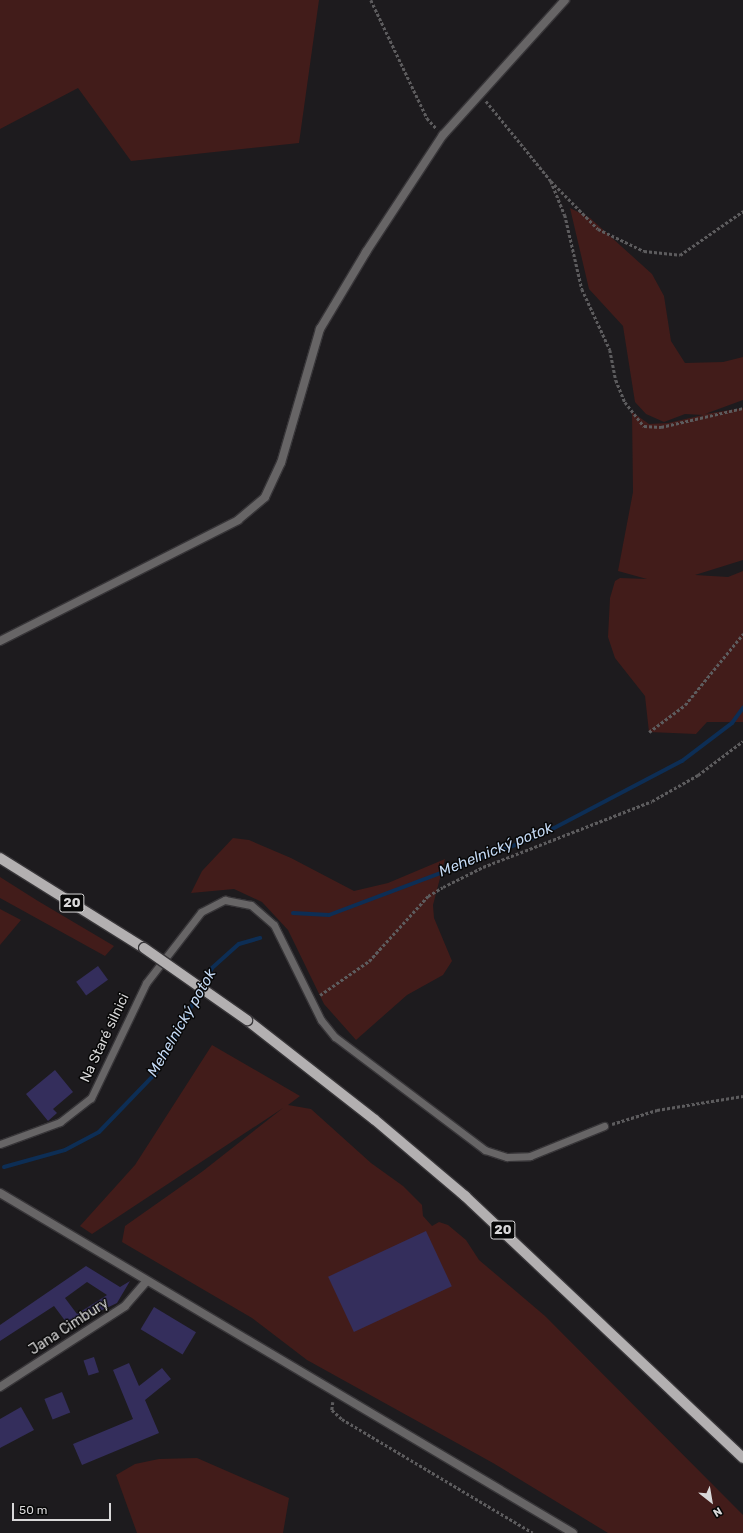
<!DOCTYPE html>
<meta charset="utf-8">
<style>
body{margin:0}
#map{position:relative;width:743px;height:1533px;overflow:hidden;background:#1d1b1e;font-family:Rubik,sans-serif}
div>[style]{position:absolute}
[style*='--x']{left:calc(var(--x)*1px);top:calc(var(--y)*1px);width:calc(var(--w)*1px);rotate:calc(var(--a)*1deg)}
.green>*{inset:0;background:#421c1a}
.stream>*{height:4px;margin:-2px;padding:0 2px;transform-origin:2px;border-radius:2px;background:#0d2e55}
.building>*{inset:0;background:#342e5c;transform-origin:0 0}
.path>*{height:2.5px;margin-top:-1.25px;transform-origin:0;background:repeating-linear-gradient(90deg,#5d5c5e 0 3px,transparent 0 5px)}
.roads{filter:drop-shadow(1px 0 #373538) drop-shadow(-1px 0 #373538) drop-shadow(0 1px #373538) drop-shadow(0 -1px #373538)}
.service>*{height:7px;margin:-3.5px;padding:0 3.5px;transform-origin:3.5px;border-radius:3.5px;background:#676566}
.minor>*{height:8px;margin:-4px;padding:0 4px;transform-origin:4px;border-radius:4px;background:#676566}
.tertiary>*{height:8px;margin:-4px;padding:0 4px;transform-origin:4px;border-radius:4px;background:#676566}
.primary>*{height:10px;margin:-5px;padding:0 5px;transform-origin:5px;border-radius:5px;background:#b3b0b1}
.bridges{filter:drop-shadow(1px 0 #373538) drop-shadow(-1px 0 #373538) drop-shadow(0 1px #373538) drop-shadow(0 -1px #373538)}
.primary-bridge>*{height:10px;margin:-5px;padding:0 5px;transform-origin:5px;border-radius:5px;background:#b3b0b1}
span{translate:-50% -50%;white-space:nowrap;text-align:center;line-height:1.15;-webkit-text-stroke:3px #070707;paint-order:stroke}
.shield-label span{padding:1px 3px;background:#070707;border:1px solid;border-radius:3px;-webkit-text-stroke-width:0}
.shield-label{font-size:13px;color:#d9d8d9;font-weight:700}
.street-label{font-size:14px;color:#d9d8d9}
.water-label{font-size:15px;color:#c3d8f3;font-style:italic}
.north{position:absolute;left:691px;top:1481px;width:40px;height:40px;-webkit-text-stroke:3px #070707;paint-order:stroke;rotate:149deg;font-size:11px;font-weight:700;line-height:16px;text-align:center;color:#d9d8d9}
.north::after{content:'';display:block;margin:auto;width:14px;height:18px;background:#d9d8d9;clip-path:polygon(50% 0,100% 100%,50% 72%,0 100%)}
.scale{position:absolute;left:12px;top:1503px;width:99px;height:18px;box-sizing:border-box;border:2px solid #d9d8d9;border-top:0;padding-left:5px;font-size:12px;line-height:14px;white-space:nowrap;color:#d9d8d9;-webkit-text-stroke:3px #070707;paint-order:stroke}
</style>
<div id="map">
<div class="green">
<i style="clip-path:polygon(0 0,319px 0,299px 143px,131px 161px,78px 88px,0 129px)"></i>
<i style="clip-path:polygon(570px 208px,590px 218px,652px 274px,664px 296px,671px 341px,685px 363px,723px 362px,743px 357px,743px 400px,705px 414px,743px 408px,743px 560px,695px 575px,728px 577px,743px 571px,743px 722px,707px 722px,696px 734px,649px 732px,645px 696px,615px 658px,608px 637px,610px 598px,615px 581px,620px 578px,647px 579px,618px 571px,633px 492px,632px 412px,649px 424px,668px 423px,703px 415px,685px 414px,664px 422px,646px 414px,635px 402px,623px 326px,589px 289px)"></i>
<i style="clip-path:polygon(233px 838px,249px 840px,291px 858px,354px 891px,388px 883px,445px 859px,433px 905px,434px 918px,452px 961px,443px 975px,407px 995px,356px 1040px,324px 1004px,288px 930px,262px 902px,234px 889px,191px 893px,202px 871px)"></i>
<i style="clip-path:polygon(0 877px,38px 901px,114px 946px,105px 956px,0 898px)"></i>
<i style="clip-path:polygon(0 909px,21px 920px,0 945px)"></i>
<i style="clip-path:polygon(212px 1045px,300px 1096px,288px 1105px,311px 1109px,371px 1163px,403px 1186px,422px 1205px,423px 1216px,432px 1226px,439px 1222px,448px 1225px,466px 1240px,479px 1260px,545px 1316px,743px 1515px,743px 1533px,608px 1533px,493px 1463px,307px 1360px,252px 1318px,122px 1242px,125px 1226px,203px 1171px,283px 1108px,92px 1234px,80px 1226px,135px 1165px)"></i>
<i style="clip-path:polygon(197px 1458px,289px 1498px,283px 1533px,137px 1533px,116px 1475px,135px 1464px,159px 1459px)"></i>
</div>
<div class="stream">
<i style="--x:293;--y:913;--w:36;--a:3"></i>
<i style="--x:329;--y:915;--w:222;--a:-20.6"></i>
<i style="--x:537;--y:837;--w:164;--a:-27.7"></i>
<i style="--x:682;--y:761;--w:63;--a:-37.2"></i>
<i style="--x:732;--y:723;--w:19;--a:-54"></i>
<i style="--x:4;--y:1167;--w:63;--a:-15.6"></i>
<i style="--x:65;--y:1150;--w:38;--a:-28"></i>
<i style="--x:99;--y:1132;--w:81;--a:-46"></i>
<i style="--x:155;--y:1074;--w:120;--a:-61.7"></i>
<i style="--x:212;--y:968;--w:36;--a:-42"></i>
<i style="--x:239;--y:944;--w:22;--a:-16"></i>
</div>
<div class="building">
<i style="left:98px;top:966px;width:17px;height:27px;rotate:54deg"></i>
<i style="clip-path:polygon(55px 1070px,73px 1092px,53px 1109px,57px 1113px,48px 1121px,26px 1094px)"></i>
<i style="left:426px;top:1231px;width:61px;height:108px;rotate:65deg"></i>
<i style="clip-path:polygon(evenodd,86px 1266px,120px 1287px,130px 1281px,117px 1303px,69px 1326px,54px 1306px,0 1341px,0 1325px,86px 1266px,87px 1282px,107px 1295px,77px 1314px,65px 1298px,87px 1282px)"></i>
<i style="left:154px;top:1307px;width:49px;height:26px;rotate:31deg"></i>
<i style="left:94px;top:1357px;width:16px;height:11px;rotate:72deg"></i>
<i style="clip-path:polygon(129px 1363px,139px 1386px,162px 1368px,171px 1379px,145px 1400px,159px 1433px,82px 1465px,73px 1444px,133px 1419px,113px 1370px)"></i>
<i style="left:62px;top:1392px;width:22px;height:19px;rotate:68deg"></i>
<i style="clip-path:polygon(21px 1407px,34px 1430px,0 1448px,0 1419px)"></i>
</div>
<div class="path">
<i style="--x:371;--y:0;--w:131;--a:64.6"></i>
<i style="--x:427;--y:118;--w:15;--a:48"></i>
<i style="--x:486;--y:101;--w:103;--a:50.9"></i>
<i style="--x:551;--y:181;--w:67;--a:45.6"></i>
<i style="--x:598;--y:229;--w:51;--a:25.6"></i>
<i style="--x:644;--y:251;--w:36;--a:6"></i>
<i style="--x:680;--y:255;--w:77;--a:-34.9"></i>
<i style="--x:551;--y:181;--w:37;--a:68"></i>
<i style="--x:565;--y:215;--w:76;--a:77.1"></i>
<i style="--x:582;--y:289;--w:67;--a:65.3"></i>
<i style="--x:610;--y:350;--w:31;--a:79"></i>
<i style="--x:616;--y:380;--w:24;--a:68"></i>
<i style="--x:625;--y:402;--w:31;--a:52"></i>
<i style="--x:644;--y:426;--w:17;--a:3"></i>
<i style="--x:661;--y:427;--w:84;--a:-13"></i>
<i style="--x:649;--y:732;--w:45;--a:-36.9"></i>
<i style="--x:685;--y:705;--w:92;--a:-50.8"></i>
<i style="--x:320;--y:995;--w:60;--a:-34.8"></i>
<i style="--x:369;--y:961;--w:88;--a:-47.8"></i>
<i style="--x:428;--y:896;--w:17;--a:-31"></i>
<i style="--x:443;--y:887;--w:45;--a:-26.6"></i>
<i style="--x:483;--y:867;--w:181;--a:-21.3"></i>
<i style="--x:652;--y:801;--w:53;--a:-29.5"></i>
<i style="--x:698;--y:775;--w:56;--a:-37.1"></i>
<i style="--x:612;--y:1124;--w:47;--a:-17.3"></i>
<i style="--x:657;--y:1110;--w:87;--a:-9.2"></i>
<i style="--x:333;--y:1402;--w:8;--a:97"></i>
<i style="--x:332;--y:1410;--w:13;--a:42"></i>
<i style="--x:342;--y:1419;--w:222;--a:30.8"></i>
</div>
<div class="roads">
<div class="service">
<i style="--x:0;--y:1144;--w:64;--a:-20.1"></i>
<i style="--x:60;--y:1122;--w:39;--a:-38"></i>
<i style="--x:91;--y:1098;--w:127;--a:-64.4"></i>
<i style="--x:146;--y:983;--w:90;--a:-52.2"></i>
<i style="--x:201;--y:912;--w:27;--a:-27"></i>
<i style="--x:225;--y:900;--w:26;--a:11"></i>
<i style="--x:251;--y:905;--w:30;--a:41"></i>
<i style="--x:274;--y:925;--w:106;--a:63.7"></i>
<i style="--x:321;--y:1020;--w:22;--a:51"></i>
<i style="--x:335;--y:1037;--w:188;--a:37"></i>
<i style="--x:485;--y:1150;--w:23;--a:18"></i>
<i style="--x:507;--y:1157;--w:23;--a:-2"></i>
<i style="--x:530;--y:1156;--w:80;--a:-22.1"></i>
</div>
<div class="minor">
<i style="--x:0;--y:1193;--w:666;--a:30.68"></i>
<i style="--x:0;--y:1387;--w:149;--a:-32.9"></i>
<i style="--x:125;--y:1306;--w:32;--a:-49"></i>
</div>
<div class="tertiary">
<i style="--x:0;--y:641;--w:267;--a:-26.9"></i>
<i style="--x:238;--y:520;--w:35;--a:-40"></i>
<i style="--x:265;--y:497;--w:38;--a:-65"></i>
<i style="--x:281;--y:463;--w:140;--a:-73.8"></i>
<i style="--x:320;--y:329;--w:90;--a:-59.1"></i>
<i style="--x:366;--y:252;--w:140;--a:-56.7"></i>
<i style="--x:443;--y:135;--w:182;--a:-47.9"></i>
</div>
<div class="primary">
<i style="--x:0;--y:858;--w:170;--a:32"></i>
<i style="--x:247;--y:1020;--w:162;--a:38"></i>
<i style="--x:375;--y:1120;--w:118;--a:40.2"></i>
<i style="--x:465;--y:1196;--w:382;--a:43.3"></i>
</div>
</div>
<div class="bridges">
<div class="primary-bridge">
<i style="--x:144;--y:948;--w:126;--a:35"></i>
</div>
</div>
<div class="shield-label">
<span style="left:72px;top:903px">20</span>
<span style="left:503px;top:1230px">20</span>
</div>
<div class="street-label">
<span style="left:105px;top:1038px;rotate:-65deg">Na Staré silnici</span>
<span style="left:69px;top:1327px;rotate:-33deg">Jana Cimbury</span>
</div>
<div class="water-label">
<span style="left:496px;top:850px;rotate:-22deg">Mehelnický potok</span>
<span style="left:182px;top:1023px;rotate:-60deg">Mehelnický potok</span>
</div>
<div class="north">N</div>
<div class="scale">50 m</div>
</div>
